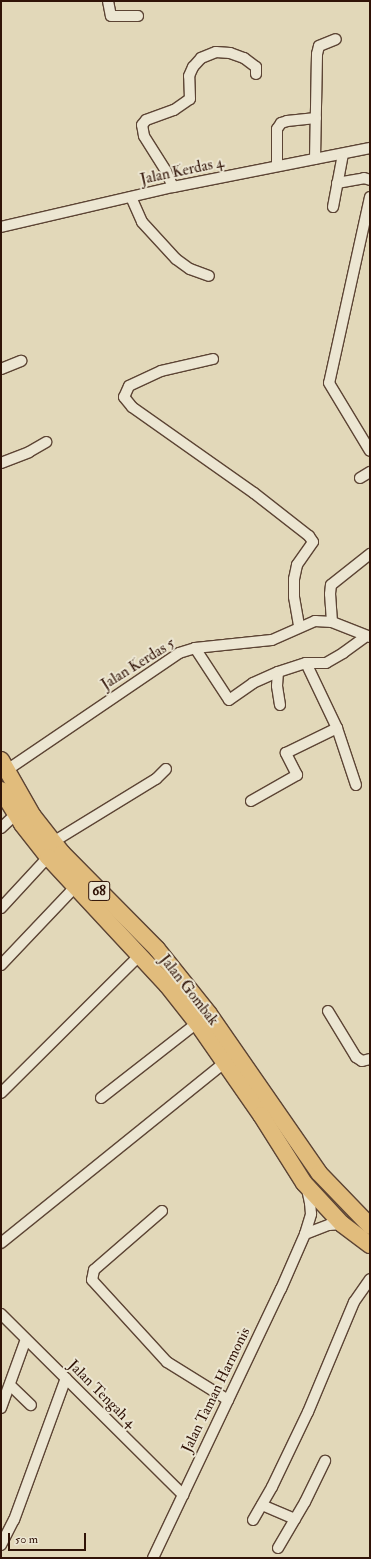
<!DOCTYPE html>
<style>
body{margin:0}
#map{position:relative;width:371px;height:1559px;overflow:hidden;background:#e2d8b9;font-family:"IM FELL Double Pica",serif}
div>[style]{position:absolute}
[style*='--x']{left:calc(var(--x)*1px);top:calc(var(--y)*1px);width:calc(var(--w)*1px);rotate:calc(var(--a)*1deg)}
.roads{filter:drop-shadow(1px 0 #5c4434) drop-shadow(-1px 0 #5c4434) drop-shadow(0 1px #5c4434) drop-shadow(0 -1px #5c4434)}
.minor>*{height:10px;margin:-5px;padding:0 5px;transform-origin:5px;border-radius:5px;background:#ece6d2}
.primary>*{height:16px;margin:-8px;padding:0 8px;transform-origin:8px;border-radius:8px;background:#e1bc7c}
span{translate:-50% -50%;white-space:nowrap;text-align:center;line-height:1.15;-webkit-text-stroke:4px #ece6d2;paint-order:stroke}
.shield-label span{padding:1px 3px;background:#ece6d2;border:1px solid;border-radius:3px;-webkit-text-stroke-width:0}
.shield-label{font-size:14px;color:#301307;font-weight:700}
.street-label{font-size:15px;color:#301307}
.frame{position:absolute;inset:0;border:2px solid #301307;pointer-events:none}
.scale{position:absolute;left:8px;top:1533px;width:78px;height:18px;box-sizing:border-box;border:2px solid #301307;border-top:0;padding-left:5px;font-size:12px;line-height:14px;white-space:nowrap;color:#301307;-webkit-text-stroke:3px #ece6d2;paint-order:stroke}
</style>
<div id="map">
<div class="roads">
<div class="minor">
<i style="--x:108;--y:1;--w:15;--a:79"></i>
<i style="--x:111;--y:16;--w:27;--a:0"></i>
<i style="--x:315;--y:159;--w:105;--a:-88.9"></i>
<i style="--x:317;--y:54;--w:8;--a:-76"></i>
<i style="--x:319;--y:46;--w:18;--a:-22"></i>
<i style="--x:277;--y:166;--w:37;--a:-90"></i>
<i style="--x:277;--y:129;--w:7;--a:-56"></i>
<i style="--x:281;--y:123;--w:6;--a:-18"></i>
<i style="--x:287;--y:121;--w:29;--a:-6"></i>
<i style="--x:337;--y:183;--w:27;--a:-10"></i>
<i style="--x:364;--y:178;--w:6;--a:18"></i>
<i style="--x:173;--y:187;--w:17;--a:-114"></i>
<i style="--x:166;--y:171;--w:41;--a:-122.2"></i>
<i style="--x:144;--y:136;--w:11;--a:-100"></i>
<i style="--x:142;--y:125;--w:6;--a:-51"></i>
<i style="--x:146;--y:120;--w:30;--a:-20"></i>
<i style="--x:174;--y:110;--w:19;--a:-35"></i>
<i style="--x:190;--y:99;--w:23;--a:-92"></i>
<i style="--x:189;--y:76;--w:10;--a:-66"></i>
<i style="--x:193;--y:67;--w:12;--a:-48"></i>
<i style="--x:201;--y:58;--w:16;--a:-22"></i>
<i style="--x:216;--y:52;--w:14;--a:4"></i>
<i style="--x:230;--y:53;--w:15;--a:20"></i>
<i style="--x:244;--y:58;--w:15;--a:37"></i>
<i style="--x:256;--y:67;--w:7;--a:90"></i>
<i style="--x:131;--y:197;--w:27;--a:66"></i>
<i style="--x:142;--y:222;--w:50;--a:47.4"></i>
<i style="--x:176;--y:259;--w:17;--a:36"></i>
<i style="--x:190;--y:269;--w:20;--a:20"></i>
<i style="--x:370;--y:197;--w:190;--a:102.4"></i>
<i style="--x:329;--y:383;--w:79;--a:58.9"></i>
<i style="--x:333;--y:207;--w:54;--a:-79.3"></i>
<i style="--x:1;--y:227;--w:177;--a:-13.1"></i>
<i style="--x:173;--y:187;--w:201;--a:-11.2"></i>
<i style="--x:213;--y:359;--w:53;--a:167"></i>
<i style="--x:161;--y:371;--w:35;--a:155"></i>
<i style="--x:129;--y:386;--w:12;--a:114"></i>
<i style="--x:124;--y:397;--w:13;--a:51"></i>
<i style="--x:132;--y:407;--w:149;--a:35.2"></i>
<i style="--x:254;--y:493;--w:70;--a:38"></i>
<i style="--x:309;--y:536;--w:7;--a:56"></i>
<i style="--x:313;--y:542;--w:28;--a:125"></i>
<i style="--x:297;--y:565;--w:14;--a:102"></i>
<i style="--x:294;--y:579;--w:18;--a:90"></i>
<i style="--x:294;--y:597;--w:29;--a:80"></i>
<i style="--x:1;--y:369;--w:22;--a:-22"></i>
<i style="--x:1;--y:463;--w:30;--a:-21"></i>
<i style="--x:29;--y:452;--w:20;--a:-30"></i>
<i style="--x:360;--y:478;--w:12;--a:-31"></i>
<i style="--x:332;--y:622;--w:28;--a:-94"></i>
<i style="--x:330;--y:594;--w:9;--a:-84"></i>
<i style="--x:331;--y:585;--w:50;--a:-38.5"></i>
<i style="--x:195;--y:648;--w:62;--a:56.8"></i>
<i style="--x:229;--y:700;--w:29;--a:-35"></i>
<i style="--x:253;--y:683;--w:27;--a:-24"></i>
<i style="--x:306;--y:663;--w:72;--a:64.5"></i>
<i style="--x:337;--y:728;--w:60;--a:71.6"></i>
<i style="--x:280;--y:705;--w:19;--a:-99"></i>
<i style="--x:277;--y:686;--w:14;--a:-86"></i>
<i style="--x:278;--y:672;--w:29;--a:-18"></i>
<i style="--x:306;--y:663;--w:20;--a:0"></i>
<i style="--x:326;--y:663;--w:20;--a:-30"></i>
<i style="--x:343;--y:653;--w:29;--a:-36"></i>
<i style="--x:7;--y:770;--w:208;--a:-34.2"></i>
<i style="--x:179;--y:653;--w:17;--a:-17"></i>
<i style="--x:195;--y:648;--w:77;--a:-5.9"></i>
<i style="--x:272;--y:640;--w:47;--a:-23.8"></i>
<i style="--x:315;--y:621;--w:17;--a:3"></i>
<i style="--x:332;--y:622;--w:41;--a:21.5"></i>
<i style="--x:251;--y:801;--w:53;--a:-29.5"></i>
<i style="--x:297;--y:775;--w:25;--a:-117"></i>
<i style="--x:286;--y:753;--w:57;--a:-26.1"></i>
<i style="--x:1;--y:828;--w:21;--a:-43"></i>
<i style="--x:53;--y:842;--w:121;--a:-31.5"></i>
<i style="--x:156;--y:779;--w:14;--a:-45"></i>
<i style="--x:1;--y:908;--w:69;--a:-47.3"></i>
<i style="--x:1;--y:965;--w:109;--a:-46.5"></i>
<i style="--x:328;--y:1011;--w:54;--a:58.7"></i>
<i style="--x:356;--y:1057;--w:7;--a:34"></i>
<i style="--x:362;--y:1061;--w:8;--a:-14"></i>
<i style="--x:1;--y:1093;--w:196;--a:-44.8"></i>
<i style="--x:101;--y:1098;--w:122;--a:-38"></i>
<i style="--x:162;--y:1211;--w:90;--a:139.1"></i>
<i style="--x:94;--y:1270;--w:10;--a:101"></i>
<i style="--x:92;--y:1280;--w:111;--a:47.6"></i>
<i style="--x:167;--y:1362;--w:72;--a:31.9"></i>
<i style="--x:305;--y:1234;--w:26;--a:-21"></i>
<i style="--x:329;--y:1225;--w:13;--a:-4"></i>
<i style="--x:1;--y:1243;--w:288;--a:-38.9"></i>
<i style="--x:1;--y:1314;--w:257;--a:44.8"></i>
<i style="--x:10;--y:1385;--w:29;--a:44"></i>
<i style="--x:1;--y:1408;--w:73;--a:-70.1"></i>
<i style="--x:262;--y:1505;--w:36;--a:23"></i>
<i style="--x:253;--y:1520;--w:38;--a:-60"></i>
<i style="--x:272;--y:1487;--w:83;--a:-64.4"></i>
<i style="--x:308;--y:1412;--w:119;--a:-67.3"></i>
<i style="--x:354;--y:1302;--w:28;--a:-55"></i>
<i style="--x:1;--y:1545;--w:28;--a:-63"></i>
<i style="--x:14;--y:1520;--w:151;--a:-69.9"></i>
<i style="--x:278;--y:1548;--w:53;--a:-59.6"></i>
<i style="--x:305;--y:1502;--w:46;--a:-64"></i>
<i style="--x:153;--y:1558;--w:298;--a:-64.6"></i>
<i style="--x:281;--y:1289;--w:60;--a:-66.4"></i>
<i style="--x:305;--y:1234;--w:21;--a:-73"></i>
<i style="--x:311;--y:1214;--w:11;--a:-95"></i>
<i style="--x:310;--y:1203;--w:14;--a:-102"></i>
</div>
<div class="primary">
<i style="--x:1;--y:760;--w:64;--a:60.3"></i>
<i style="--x:33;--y:816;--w:47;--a:51.9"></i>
<i style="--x:62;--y:853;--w:135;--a:45.3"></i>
<i style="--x:157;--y:949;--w:83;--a:51.3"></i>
<i style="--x:209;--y:1014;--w:193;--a:55.3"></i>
<i style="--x:319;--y:1173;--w:74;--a:46.1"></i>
<i style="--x:1;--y:790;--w:40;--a:58"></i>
<i style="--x:22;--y:824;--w:42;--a:51.8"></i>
<i style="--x:48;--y:857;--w:175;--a:47.1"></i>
<i style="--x:167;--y:985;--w:48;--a:51.7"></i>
<i style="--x:197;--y:1023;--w:112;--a:55.2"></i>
<i style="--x:261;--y:1115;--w:80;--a:57.7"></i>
<i style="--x:304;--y:1183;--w:56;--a:47.2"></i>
<i style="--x:342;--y:1224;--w:35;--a:37"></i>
</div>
</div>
<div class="shield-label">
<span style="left:99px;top:891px">68</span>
</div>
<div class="street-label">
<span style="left:182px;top:171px;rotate:-12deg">Jalan Kerdas 4</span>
<span style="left:138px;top:664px;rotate:-32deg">Jalan Kerdas 5</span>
<span style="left:189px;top:990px;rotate:52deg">Jalan Gombak</span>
<span style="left:216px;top:1390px;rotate:-64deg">Jalan Taman Harmonis</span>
<span style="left:102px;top:1394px;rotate:45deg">Jalan Tengah 4</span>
</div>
<div class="frame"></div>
<div class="scale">50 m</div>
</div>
